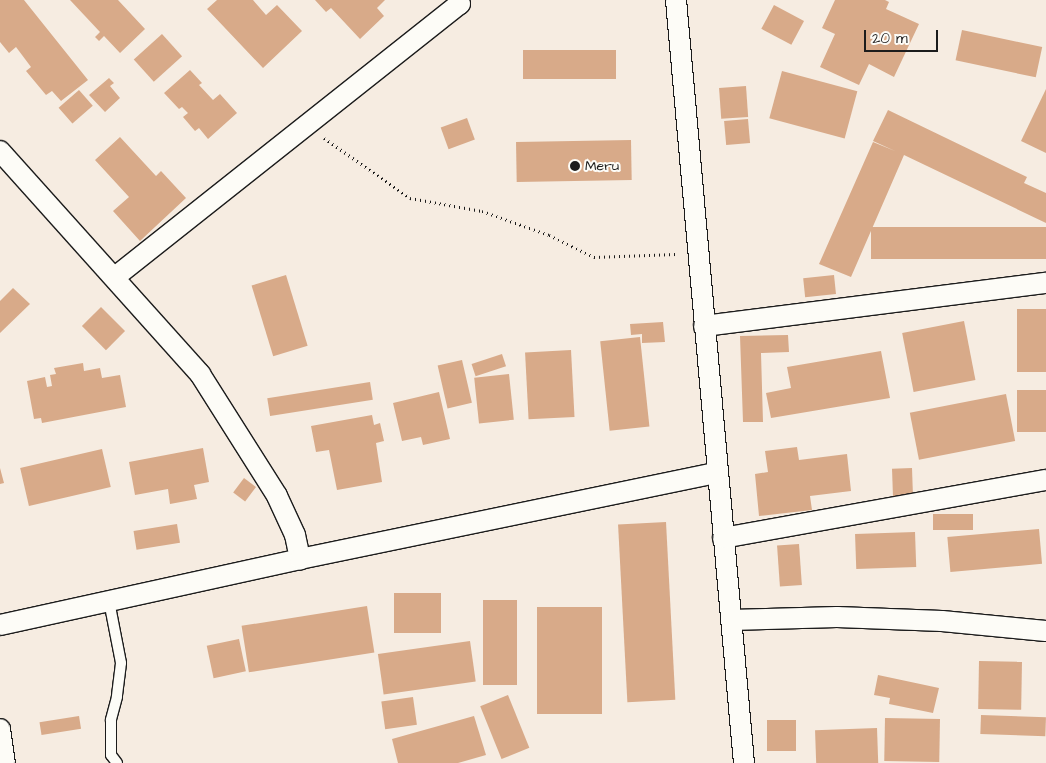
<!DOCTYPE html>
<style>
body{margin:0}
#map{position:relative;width:1046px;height:763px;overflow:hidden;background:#f6ece1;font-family:"Architects Daughter",sans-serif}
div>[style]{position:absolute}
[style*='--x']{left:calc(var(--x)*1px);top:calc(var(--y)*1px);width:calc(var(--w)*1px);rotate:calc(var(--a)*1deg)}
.building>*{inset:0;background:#d8aa89;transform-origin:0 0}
.path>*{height:3px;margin-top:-1.5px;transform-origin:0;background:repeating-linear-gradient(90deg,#1c1c1c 0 1px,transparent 0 5px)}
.roads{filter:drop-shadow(1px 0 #1c1c1c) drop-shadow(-1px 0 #1c1c1c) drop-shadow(0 1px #1c1c1c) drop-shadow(0 -1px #1c1c1c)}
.lane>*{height:10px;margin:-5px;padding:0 5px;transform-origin:5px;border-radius:5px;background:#fdfcf7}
.street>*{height:20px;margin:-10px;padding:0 10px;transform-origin:10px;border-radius:10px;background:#fdfcf7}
.dots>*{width:14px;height:14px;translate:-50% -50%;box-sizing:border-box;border:2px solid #fdfcf7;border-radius:50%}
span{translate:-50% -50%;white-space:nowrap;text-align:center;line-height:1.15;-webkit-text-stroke:4px #fdfcf7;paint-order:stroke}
.poi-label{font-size:14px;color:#1c1c1c}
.left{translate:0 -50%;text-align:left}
.scale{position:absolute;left:864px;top:30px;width:74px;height:22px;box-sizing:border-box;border:2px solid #1c1c1c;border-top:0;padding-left:6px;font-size:15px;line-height:18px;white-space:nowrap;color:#1c1c1c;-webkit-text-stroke:4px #fdfcf7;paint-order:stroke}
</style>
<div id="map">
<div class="building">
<i style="clip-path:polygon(0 0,24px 0,88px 80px,61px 101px,52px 91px,46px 95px,26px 71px,31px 67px,16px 47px,9px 53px,0 42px)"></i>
<i style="clip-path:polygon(70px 0,118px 0,145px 29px,120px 53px,104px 36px,99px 41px,95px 37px,100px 32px)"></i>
<i style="clip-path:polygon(217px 0,253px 0,266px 15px,277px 5px,302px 31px,263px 68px,207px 9px)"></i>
<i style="clip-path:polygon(315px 0,385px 0,377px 8px,384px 16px,360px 39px,331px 8px,326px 12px)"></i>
<i style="clip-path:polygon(835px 0,885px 0,889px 2px,886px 9px,919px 24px,894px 77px,869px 64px,859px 85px,820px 67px,835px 34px,822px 28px)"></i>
<i style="left:774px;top:5px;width:34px;height:27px;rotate:28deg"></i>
<i style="left:962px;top:30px;width:82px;height:31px;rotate:12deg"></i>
<i style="left:162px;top:34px;width:30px;height:38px;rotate:48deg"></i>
<i style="left:616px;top:50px;width:29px;height:93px;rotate:90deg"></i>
<i style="clip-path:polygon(190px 70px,202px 83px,199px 85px,213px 100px,220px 94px,237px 113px,208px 139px,199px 128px,195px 131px,183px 117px,188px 113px,182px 107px,179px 109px,164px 93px)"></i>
<i style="left:782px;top:71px;width:78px;height:49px;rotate:15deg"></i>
<i style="clip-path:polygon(109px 78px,114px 83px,110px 86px,120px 98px,105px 112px,89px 95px)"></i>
<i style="left:746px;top:86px;width:31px;height:27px;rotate:86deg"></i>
<i style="clip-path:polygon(1046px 89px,1046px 153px,1021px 141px)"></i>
<i style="left:79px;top:90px;width:21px;height:27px;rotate:49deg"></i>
<i style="clip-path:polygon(888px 110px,1027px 177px,1024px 183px,1046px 193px,1046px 223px,904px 155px,851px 277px,819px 264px,873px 142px,895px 151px,873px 141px)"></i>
<i style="left:467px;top:118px;width:23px;height:28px;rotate:70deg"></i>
<i style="left:748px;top:119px;width:24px;height:24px;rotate:85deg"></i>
<i style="clip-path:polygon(120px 137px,156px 176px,161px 171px,186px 198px,140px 241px,113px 211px,129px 197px,95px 160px)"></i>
<i style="left:631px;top:140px;width:40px;height:115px;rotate:89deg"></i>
<i style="left:1046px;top:227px;width:32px;height:175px;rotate:90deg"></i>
<i style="left:286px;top:275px;width:74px;height:36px;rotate:73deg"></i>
<i style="left:834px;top:275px;width:19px;height:31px;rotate:84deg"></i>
<i style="clip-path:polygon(13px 288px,30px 304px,0 333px,0 301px)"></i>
<i style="left:101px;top:307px;width:34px;height:27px;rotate:45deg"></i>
<i style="left:1046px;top:309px;width:63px;height:29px;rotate:90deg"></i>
<i style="left:964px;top:321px;width:60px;height:63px;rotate:79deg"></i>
<i style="clip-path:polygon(663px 322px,665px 342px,642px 343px,642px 334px,631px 335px,630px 324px)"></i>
<i style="clip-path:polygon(788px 335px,789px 352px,761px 353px,763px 422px,743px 422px,740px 336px)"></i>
<i style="left:640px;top:337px;width:90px;height:40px;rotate:84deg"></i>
<i style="left:571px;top:350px;width:67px;height:46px;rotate:87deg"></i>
<i style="clip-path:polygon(881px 351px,890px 398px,771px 418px,766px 393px,791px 388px,787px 367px)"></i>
<i style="left:502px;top:354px;width:13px;height:32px;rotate:72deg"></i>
<i style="left:462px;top:360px;width:44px;height:25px;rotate:77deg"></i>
<i style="clip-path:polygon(83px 363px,84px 371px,100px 368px,102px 378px,120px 375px,126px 407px,42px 423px,41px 418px,34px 419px,27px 381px,45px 377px,47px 387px,52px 386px,50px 375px,56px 374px,54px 368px)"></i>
<i style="left:509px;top:374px;width:46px;height:35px;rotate:84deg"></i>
<i style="left:370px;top:382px;width:18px;height:104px;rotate:81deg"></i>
<i style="left:1046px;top:390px;width:42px;height:29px;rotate:90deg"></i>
<i style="clip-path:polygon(439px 392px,450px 439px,423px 445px,421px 437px,402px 441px,393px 403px)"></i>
<i style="left:1006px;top:394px;width:48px;height:98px;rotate:79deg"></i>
<i style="clip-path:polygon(372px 415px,374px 425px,380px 423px,384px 441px,376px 443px,382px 482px,337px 490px,329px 450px,316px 452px,311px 426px)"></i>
<i style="clip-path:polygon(797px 447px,799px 460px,847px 454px,851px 491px,810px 496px,812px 510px,759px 516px,755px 474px,768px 472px,765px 451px)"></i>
<i style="clip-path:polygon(203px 448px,209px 482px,194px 485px,197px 499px,170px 504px,168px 489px,135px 495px,129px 462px)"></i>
<i style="left:102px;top:449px;width:39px;height:84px;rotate:77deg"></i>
<i style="clip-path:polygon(0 468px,4px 483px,0 484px)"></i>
<i style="left:912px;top:468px;width:28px;height:20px;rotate:88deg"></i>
<i style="left:244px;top:478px;width:15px;height:18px;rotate:37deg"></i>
<i style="left:973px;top:514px;width:16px;height:40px;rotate:90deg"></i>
<i style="left:666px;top:522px;width:178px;height:48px;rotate:87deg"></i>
<i style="left:177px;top:524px;width:19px;height:44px;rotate:81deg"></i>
<i style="left:1039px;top:529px;width:35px;height:92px;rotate:85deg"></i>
<i style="left:915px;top:532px;width:35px;height:60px;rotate:88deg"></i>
<i style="left:799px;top:544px;width:41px;height:22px;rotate:86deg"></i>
<i style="left:394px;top:593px;width:47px;height:40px"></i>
<i style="left:483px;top:600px;width:34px;height:85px"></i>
<i style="left:367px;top:606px;width:47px;height:127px;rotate:81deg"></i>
<i style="left:537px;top:607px;width:65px;height:107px"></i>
<i style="left:239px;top:639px;width:33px;height:33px;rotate:78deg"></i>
<i style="left:470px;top:641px;width:41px;height:93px;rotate:82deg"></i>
<i style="left:979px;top:661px;width:43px;height:48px;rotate:1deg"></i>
<i style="clip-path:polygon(878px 675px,939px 688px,933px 713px,889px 704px,890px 698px,874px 695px)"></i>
<i style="left:508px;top:695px;width:57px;height:30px;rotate:68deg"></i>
<i style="left:413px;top:697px;width:28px;height:32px;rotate:82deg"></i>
<i style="left:981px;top:715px;width:65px;height:19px;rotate:2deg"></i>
<i style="left:79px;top:716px;width:13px;height:40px;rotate:81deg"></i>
<i style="clip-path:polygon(474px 716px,486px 755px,458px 763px,398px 763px,392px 739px)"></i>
<i style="left:885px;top:718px;width:55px;height:43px;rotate:1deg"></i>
<i style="left:767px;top:720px;width:29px;height:31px"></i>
<i style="left:877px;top:728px;width:35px;height:62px;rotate:88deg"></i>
</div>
<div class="path">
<i style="--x:324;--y:138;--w:105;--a:34.9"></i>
<i style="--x:410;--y:198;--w:73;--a:10.2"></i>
<i style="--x:482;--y:211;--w:71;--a:19.7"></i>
<i style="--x:549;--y:235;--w:50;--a:26.1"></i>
<i style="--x:594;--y:257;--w:82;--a:-2.1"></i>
</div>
<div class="roads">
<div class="lane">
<i style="--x:109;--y:601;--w:63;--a:79"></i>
<i style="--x:121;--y:663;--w:34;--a:97"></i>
<i style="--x:117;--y:697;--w:24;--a:105"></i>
<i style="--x:111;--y:720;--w:35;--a:90"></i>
<i style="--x:111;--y:755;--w:10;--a:53"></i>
</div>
<div class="street">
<i style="--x:676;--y:0;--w:766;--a:84.91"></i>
<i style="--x:0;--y:151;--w:300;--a:48.1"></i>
<i style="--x:200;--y:374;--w:144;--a:57.7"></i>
<i style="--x:277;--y:496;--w:43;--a:65.2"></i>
<i style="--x:295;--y:535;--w:25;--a:78"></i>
<i style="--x:115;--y:277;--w:440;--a:-38.4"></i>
<i style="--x:460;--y:4;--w:4;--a:-117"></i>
<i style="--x:704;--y:326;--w:345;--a:-7.2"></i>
<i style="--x:723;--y:538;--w:328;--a:-10.2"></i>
<i style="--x:731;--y:620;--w:106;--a:-1.6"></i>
<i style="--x:837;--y:617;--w:105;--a:2.2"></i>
<i style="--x:942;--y:621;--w:104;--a:5.5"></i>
<i style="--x:0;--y:625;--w:307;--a:-12.4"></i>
<i style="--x:300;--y:559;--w:426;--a:-11.7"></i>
<i style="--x:0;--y:729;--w:34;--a:82"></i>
</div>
</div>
<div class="dots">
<i style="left:575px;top:166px;background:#1c1c1c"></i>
</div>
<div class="poi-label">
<span class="left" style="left:585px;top:166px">Meru</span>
</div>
<div class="scale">20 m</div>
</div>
